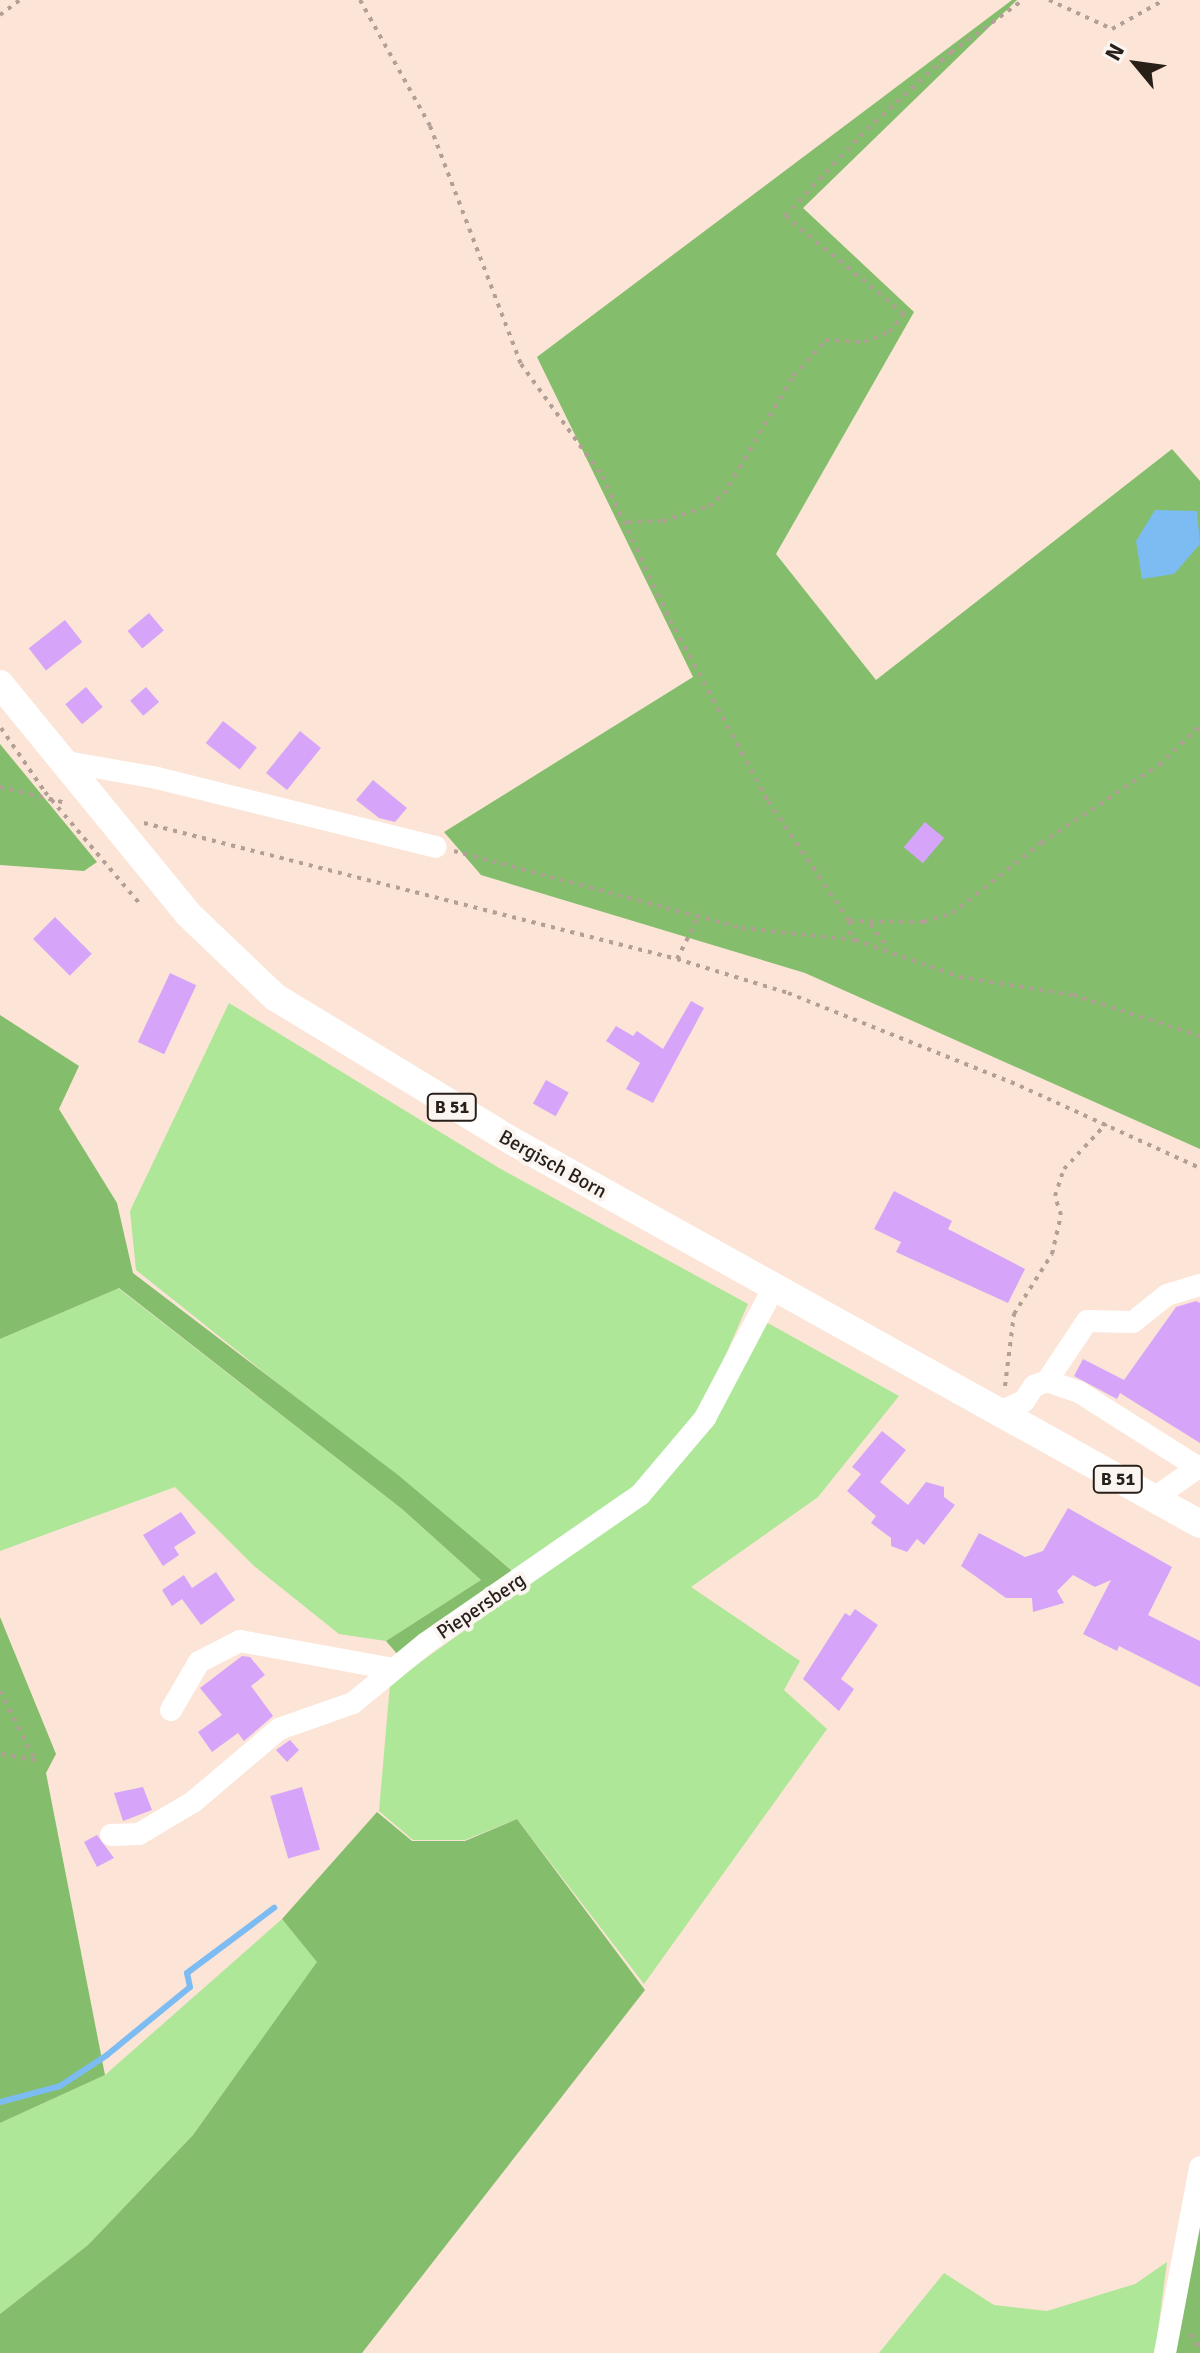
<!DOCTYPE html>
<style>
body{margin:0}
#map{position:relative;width:1200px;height:2353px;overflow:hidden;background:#fce4d7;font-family:Signika,sans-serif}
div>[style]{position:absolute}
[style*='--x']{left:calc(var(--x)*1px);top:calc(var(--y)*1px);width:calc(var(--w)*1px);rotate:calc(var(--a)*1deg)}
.green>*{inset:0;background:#ade797}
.forest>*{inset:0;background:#84be6d}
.water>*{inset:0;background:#7dbcf2}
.stream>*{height:6px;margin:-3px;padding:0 3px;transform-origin:3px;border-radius:3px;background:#7dbcf2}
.building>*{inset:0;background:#d6a5f9;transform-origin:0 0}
.path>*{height:4px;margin-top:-2px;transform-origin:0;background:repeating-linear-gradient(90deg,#b29f95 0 4px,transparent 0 10px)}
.minor>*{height:22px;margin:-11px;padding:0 11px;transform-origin:11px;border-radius:11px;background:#fff}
.major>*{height:28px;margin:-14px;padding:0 14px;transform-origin:14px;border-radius:14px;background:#fff}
span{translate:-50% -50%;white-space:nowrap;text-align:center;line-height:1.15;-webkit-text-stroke:8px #fbf5f2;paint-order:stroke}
.shield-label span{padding:2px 6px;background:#fbf5f2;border:2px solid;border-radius:6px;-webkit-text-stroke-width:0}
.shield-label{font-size:18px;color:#291f19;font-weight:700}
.street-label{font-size:20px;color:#291f19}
.north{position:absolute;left:1096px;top:24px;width:80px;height:80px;-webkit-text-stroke:6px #fbf5f2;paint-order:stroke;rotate:299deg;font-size:22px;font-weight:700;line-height:32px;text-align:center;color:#291f19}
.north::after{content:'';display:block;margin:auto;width:28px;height:36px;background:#291f19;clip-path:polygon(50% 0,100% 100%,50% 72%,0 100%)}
</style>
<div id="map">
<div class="green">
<i style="clip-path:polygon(229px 1003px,499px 1168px,748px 1304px,701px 1411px,632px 1492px,517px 1574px,136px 1270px,130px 1211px)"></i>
<i style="clip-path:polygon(118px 1288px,402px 1509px,481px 1580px,386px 1641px,339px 1634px,254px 1566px,175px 1487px,0 1551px,0 1339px)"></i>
<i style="clip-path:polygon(766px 1322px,899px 1396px,818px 1497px,691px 1587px,800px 1661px,784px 1690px,827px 1729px,644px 1984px,517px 1819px,465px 1840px,413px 1840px,379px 1811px,390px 1684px,643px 1502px)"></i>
<i style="clip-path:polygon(282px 1919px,318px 1962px,193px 2135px,88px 2245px,0 2314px,0 2123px,105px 2075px)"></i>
<i style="clip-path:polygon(1167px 2262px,1155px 2353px,879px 2353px,944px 2273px,994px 2305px,1047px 2311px,1135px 2284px)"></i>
</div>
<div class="forest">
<i style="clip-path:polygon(1012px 0,1017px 0,803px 208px,914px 312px,776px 554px,876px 680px,1172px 449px,1200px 481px,1200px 1149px,805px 973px,481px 875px,444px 832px,693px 677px,537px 357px)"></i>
<i style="clip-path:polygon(0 744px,97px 862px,84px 871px,0 865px)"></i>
<i style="clip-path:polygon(0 1015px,79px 1066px,59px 1109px,117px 1203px,133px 1273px,398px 1475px,516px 1574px,398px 1655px,386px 1641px,481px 1580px,402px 1509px,119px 1288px,0 1339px)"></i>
<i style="clip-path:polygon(0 1617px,56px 1754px,46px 1773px,105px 2075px,0 2123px)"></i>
<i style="clip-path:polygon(377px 1812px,412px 1841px,465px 1841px,517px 1819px,645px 1990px,362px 2353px,0 2353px,0 2314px,88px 2245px,193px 2135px,317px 1962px,282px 1919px)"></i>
<i style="clip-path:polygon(1200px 2202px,1200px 2353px,1170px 2353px)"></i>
</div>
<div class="water">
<i style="clip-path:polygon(1155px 510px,1197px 511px,1200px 544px,1174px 574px,1142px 579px,1136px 541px)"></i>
</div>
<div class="stream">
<i style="--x:0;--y:2102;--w:62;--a:-14.9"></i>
<i style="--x:60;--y:2086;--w:56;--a:-33.4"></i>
<i style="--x:107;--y:2055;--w:107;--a:-39.3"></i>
<i style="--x:190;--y:1987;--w:14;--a:-102"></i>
<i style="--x:187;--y:1973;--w:109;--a:-36.8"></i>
</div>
<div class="building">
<i style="left:149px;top:613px;width:23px;height:28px;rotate:50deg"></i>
<i style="left:65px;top:620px;width:28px;height:46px;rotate:52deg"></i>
<i style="left:86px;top:687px;width:26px;height:27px;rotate:50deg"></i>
<i style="left:146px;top:687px;width:20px;height:21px;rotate:49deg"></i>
<i style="left:223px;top:721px;width:43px;height:28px;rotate:38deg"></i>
<i style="left:300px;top:731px;width:27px;height:54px;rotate:39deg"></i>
<i style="clip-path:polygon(373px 780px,407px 808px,395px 822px,379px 818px,356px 800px)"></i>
<i style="left:925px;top:822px;width:25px;height:33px;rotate:40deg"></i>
<i style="left:55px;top:917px;width:52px;height:31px;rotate:45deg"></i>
<i style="left:170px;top:973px;width:29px;height:76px;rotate:25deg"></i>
<i style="clip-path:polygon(691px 1001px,704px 1008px,653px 1103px,626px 1089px,640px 1063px,606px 1041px,616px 1026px,633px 1036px,637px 1031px,663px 1049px)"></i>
<i style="left:546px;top:1080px;width:26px;height:27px;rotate:29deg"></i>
<i style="clip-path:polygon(894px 1191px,952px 1221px,948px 1229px,1025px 1269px,1008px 1303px,896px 1252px,901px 1242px,874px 1229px)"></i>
<i style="clip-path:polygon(1196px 1301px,1200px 1303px,1200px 1443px,1120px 1393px,1117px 1399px,1074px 1376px,1083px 1359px,1124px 1380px,1176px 1307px)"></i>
<i style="clip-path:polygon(882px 1431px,906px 1450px,880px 1482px,908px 1505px,926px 1482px,944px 1487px,944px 1497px,955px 1505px,924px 1545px,917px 1539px,907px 1552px,891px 1546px,891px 1538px,871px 1523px,876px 1516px,847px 1491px,861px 1474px,852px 1467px)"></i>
<i style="clip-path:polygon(1068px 1508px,1172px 1567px,1148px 1615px,1200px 1641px,1200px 1687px,1119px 1646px,1117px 1651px,1083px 1634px,1111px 1580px,1095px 1587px,1073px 1575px,1057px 1591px,1064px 1603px,1033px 1612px,1032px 1598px,1006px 1598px,961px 1566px,979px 1533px,1025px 1557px,1043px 1551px)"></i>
<i style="clip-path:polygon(181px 1512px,196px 1533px,174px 1547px,179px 1555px,163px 1566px,143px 1535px)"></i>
<i style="clip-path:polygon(216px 1572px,235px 1600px,201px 1625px,182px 1599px,172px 1606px,162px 1590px,184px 1575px,192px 1588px)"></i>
<i style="clip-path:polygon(855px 1609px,878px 1625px,841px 1679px,854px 1689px,839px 1711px,803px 1679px,845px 1613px,850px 1616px)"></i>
<i style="clip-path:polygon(242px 1656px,250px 1657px,265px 1675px,251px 1686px,273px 1716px,244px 1741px,238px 1733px,212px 1752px,198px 1732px,222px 1715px,200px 1688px)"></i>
<i style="clip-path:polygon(290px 1740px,299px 1750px,287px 1762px,276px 1750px)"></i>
<i style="clip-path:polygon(143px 1787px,152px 1810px,123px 1821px,114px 1793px)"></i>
<i style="left:302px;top:1787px;width:65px;height:33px;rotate:74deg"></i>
<i style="clip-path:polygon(97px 1835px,114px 1858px,97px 1867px,84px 1842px)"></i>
</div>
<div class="path">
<i style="--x:360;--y:0;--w:144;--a:60.9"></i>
<i style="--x:430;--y:126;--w:255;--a:69.1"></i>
<i style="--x:521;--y:364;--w:138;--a:54.1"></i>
<i style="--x:602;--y:476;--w:159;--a:64.7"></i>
<i style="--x:670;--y:620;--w:206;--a:61.6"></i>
<i style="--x:768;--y:801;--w:145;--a:56"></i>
<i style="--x:849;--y:921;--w:18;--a:84"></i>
<i style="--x:1049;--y:0;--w:69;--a:24.7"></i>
<i style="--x:1112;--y:29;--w:60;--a:-29.1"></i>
<i style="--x:0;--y:15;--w:25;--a:-37"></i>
<i style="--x:628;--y:522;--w:35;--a:-2"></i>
<i style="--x:663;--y:521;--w:48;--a:-18.1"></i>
<i style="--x:709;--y:506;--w:19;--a:-39"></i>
<i style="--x:724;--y:494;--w:137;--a:-59.7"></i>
<i style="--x:793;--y:376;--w:49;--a:-47.5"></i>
<i style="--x:826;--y:340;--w:38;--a:3"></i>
<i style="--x:864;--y:342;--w:27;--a:-22"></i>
<i style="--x:889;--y:332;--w:23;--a:-50"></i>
<i style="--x:904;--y:314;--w:154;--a:-140.5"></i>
<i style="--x:785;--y:216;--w:110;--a:-46.8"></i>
<i style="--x:860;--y:136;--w:124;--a:-42.7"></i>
<i style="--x:951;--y:52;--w:89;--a:-35.8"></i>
<i style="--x:1;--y:728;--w:78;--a:55.5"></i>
<i style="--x:45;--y:792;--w:147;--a:49.7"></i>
<i style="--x:0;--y:787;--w:68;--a:13.6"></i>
<i style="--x:144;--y:823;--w:550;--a:14.31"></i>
<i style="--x:677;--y:959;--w:116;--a:17"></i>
<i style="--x:788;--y:993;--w:250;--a:21.8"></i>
<i style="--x:1020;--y:1086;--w:198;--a:24.5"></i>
<i style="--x:454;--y:851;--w:298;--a:15"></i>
<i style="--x:742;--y:928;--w:114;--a:6.1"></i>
<i style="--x:855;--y:940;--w:111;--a:19.4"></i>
<i style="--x:960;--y:977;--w:114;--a:9.1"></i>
<i style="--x:1073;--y:995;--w:133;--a:17.9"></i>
<i style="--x:849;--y:921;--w:75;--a:0.8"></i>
<i style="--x:924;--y:922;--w:29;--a:-18"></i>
<i style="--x:952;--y:913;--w:113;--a:-38.2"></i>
<i style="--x:1041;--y:843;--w:141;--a:-33.5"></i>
<i style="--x:1159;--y:765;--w:57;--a:-43.6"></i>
<i style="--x:870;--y:924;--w:31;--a:53"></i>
<i style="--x:677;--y:959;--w:48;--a:-62.9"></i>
<i style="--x:1005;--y:1386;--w:73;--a:-82.9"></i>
<i style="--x:1014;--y:1314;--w:71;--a:-57.7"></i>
<i style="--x:1052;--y:1254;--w:40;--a:-77"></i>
<i style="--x:1061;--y:1215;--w:20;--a:-108"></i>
<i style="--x:1055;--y:1196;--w:28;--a:-72"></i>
<i style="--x:1064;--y:1169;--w:62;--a:-47"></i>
<i style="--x:0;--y:1691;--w:77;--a:63.1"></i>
<i style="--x:35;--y:1760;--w:36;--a:-170"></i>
<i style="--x:1191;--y:2334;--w:18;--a:61"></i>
</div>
<div class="minor">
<i style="--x:61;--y:761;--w:97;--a:10"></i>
<i style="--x:157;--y:778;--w:287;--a:13.9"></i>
<i style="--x:1047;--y:1381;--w:72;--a:-56.3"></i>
<i style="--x:1087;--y:1321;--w:46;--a:1.2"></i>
<i style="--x:1133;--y:1322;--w:43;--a:-38.5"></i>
<i style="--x:1167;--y:1295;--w:34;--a:-17"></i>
<i style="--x:998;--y:1413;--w:29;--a:-25"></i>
<i style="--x:1024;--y:1401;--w:18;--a:-56"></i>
<i style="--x:1034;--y:1386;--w:14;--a:-21"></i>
<i style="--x:1047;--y:1381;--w:34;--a:19"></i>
<i style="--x:1079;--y:1392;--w:140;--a:32.4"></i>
<i style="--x:1153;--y:1499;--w:57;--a:-35.1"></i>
<i style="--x:171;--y:1710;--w:56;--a:-59.7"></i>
<i style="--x:199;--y:1662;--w:46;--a:-27.1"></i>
<i style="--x:240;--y:1641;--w:156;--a:10.4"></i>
<i style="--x:111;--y:1835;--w:28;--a:-2"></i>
<i style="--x:139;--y:1834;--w:63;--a:-30.7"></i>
<i style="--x:193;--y:1802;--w:113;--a:-40.3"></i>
<i style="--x:279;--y:1729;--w:78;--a:-19.4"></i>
<i style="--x:353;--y:1703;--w:94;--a:-39.4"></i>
<i style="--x:426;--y:1643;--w:260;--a:-34.7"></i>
<i style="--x:640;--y:1495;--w:101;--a:-49.8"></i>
<i style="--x:705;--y:1418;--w:148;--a:-62.2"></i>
<i style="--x:1165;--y:2353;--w:189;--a:-79.3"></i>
</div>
<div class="major">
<i style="--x:0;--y:684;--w:297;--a:50.7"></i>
<i style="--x:188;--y:914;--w:120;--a:43.7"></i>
<i style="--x:275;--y:997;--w:277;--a:31.3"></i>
<i style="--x:512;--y:1141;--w:787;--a:29.1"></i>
</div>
<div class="shield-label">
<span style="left:452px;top:1107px">B 51</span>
<span style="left:1118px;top:1479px">B 51</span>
</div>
<div class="street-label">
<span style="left:553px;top:1164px;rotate:29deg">Bergisch Born</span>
<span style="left:481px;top:1606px;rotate:-34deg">Piepersberg</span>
</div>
<div class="north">N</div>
</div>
